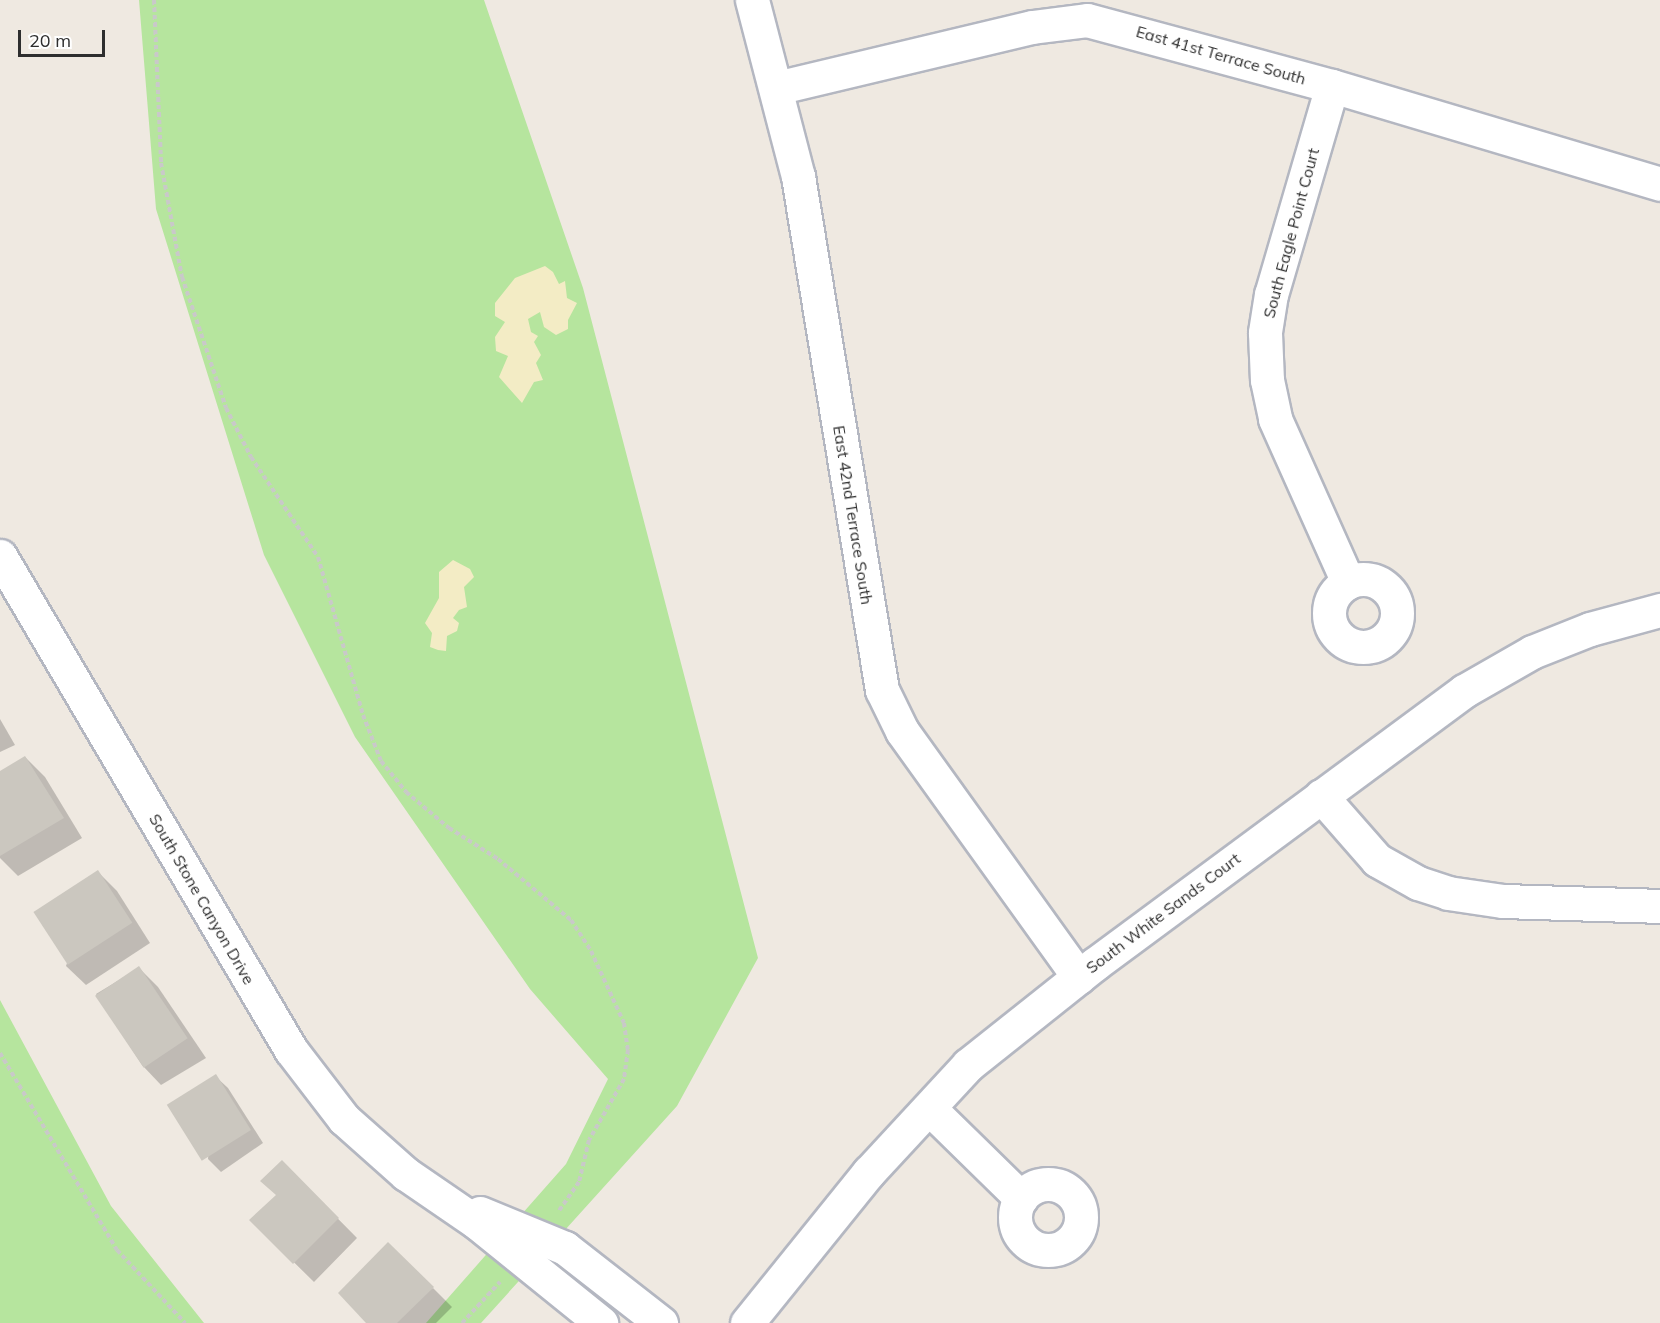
<!DOCTYPE html>
<style>
body{margin:0}
#map{position:relative;width:1660px;height:1323px;overflow:hidden;background:#efe9e1;font-family:Mulish,sans-serif}
div>[style]{position:absolute}
[style*='--x']{left:calc(var(--x)*1px);top:calc(var(--y)*1px);width:calc(var(--w)*1px);rotate:calc(var(--a)*1deg)}
.green>*{inset:0;background:#b6e59e}
.sand>*{inset:0;background:#f3ecc5}
.shadow>*{inset:0;background:#0003}
.building>*{inset:0;background:#cbc7bf;transform-origin:0 0}
.path>*{height:4px;margin-top:-2px;transform-origin:0;background:repeating-linear-gradient(90deg,#c9c9c9 0 4.5px,transparent 0 7.5px)}
.roads{filter:drop-shadow(2px 0 #b4b7c1) drop-shadow(-2px 0 #b4b7c1) drop-shadow(0 2px #b4b7c1) drop-shadow(0 -2px #b4b7c1)}
.street>*{height:33px;margin:-16.5px;padding:0 16.5px;transform-origin:16.5px;border-radius:16.5px;background:#fff}
.street>.ring{margin:-16.5px;padding:0;box-sizing:content-box;background:none;border:33px solid #fff;border-radius:50%}
span{translate:-50% -50%;white-space:nowrap;text-align:center;line-height:1.15;-webkit-text-stroke:4.5px #fff;paint-order:stroke}
.street-label{font-size:16px;color:#2e2e2e}
.scale{position:absolute;left:18px;top:30px;width:87px;height:27px;box-sizing:border-box;border:3px solid #2e2e2e;border-top:0;padding-left:8px;font-size:18px;line-height:21px;white-space:nowrap;color:#2e2e2e;-webkit-text-stroke:4px #fff;paint-order:stroke}
</style>
<div id="map">
<div class="green">
<i style="clip-path:polygon(139px 0,484px 0,583px 288px,758px 958px,677px 1106px,481px 1323px,426px 1323px,566px 1164px,608px 1079px,530px 989px,355px 737px,264px 555px,156px 209px)"></i>
<i style="clip-path:polygon(0 1000px,111px 1206px,204px 1323px,0 1323px)"></i>
</div>
<div class="sand">
<i style="clip-path:polygon(545px 266px,553px 272px,559px 284px,565px 281px,567px 298px,577px 303px,568px 320px,568px 329px,556px 335px,544px 327px,540px 312px,528px 319px,531px 332px,538px 336px,534px 342px,541px 355px,536px 363px,543px 380px,534px 382px,522px 403px,499px 377px,508px 356px,496px 351px,495px 337px,505px 322px,495px 316px,495px 303px,515px 278px)"></i>
<i style="clip-path:polygon(453px 560px,470px 569px,474px 577px,464px 587px,467px 607px,459px 610px,453px 618px,459px 623px,457px 631px,447px 636px,446px 651px,438px 650px,430px 647px,432px 633px,425px 623px,439px 598px,439px 572px)"></i>
</div>
<div class="shadow">
<i style="clip-path:polygon(0 719px,15px 745px,0 752px)"></i>
<i style="clip-path:polygon(25px 757px,45px 777px,82px 838px,18px 876px,0 858px,0 773px)"></i>
<i style="clip-path:polygon(98px 872px,117px 891px,150px 943px,86px 985px,66px 966px)"></i>
<i style="clip-path:polygon(139px 968px,158px 987px,206px 1058px,161px 1085px,142px 1065px,96px 994px)"></i>
<i style="clip-path:polygon(215px 1076px,228px 1088px,263px 1143px,221px 1172px,208px 1159px)"></i>
<i style="clip-path:polygon(282px 1162px,357px 1238px,314px 1282px,251px 1220px,278px 1196px)"></i>
<i style="clip-path:polygon(433px 1288px,452px 1307px,436px 1323px,368px 1323px)"></i>
</div>
<div class="building">
<i style="clip-path:polygon(25px 756px,64px 818px,0 856px,0 771px)"></i>
<i style="left:98px;top:870px;width:63px;height:77px;rotate:57deg"></i>
<i style="left:139px;top:966px;width:87px;height:53px;rotate:56deg"></i>
<i style="left:216px;top:1074px;width:66px;height:58px;rotate:58deg"></i>
<i style="clip-path:polygon(282px 1160px,339px 1218px,293px 1264px,249px 1220px,276px 1195px,260px 1181px)"></i>
<i style="clip-path:polygon(388px 1242px,434px 1287px,397px 1323px,366px 1323px,338px 1293px)"></i>
</div>
<div class="path">
<i style="--x:154;--y:0;--w:163;--a:87.5"></i>
<i style="--x:161;--y:163;--w:116;--a:79.6"></i>
<i style="--x:182;--y:277;--w:138;--a:71.4"></i>
<i style="--x:226;--y:408;--w:55;--a:63"></i>
<i style="--x:251;--y:457;--w:120;--a:56.2"></i>
<i style="--x:318;--y:557;--w:164;--a:74.1"></i>
<i style="--x:363;--y:715;--w:49;--a:68.6"></i>
<i style="--x:381;--y:761;--w:40;--a:51"></i>
<i style="--x:406;--y:792;--w:56;--a:39.9"></i>
<i style="--x:449;--y:828;--w:58;--a:32.3"></i>
<i style="--x:498;--y:859;--w:95;--a:39.9"></i>
<i style="--x:571;--y:920;--w:37;--a:57"></i>
<i style="--x:591;--y:951;--w:79;--a:65.4"></i>
<i style="--x:624;--y:1023;--w:27;--a:82"></i>
<i style="--x:628;--y:1050;--w:29;--a:98"></i>
<i style="--x:624;--y:1079;--w:70;--a:119.8"></i>
<i style="--x:589;--y:1140;--w:43;--a:103.4"></i>
<i style="--x:579;--y:1182;--w:37;--a:125"></i>
<i style="--x:0;--y:1053;--w:229;--a:59.3"></i>
<i style="--x:117;--y:1250;--w:100;--a:47"></i>
<i style="--x:462;--y:1323;--w:56;--a:-47.2"></i>
</div>
<div class="roads">
<div class="street">
<i style="--x:752;--y:0;--w:182;--a:75.4"></i>
<i style="--x:798;--y:176;--w:521;--a:80.72"></i>
<i style="--x:882;--y:690;--w:46;--a:64"></i>
<i style="--x:902;--y:731;--w:303;--a:54.3"></i>
<i style="--x:1332;--y:86;--w:217;--a:106.3"></i>
<i style="--x:1271;--y:294;--w:39;--a:99"></i>
<i style="--x:1265;--y:333;--w:47;--a:87.6"></i>
<i style="--x:1267;--y:380;--w:40;--a:78"></i>
<i style="--x:1275;--y:419;--w:179;--a:65.9"></i>
<i style="--x:776;--y:88;--w:263;--a:-13.4"></i>
<i style="--x:1032;--y:27;--w:55;--a:-7.3"></i>
<i style="--x:1087;--y:20;--w:254;--a:15.1"></i>
<i style="--x:1332;--y:86;--w:342;--a:16.6"></i>
<i style="--x:0;--y:556;--w:573;--a:59.5"></i>
<i style="--x:291;--y:1050;--w:87;--a:52.5"></i>
<i style="--x:344;--y:1119;--w:83;--a:41.6"></i>
<i style="--x:406;--y:1174;--w:85;--a:34.4"></i>
<i style="--x:476;--y:1222;--w:161;--a:38.9"></i>
<i class="ring" style="left:1329px;top:579px;width:35px;height:35px"></i>
<i style="--x:1321;--y:796;--w:85;--a:48.8"></i>
<i style="--x:1377;--y:860;--w:47;--a:29.3"></i>
<i style="--x:1418;--y:883;--w:32;--a:18"></i>
<i style="--x:1448;--y:893;--w:56;--a:8.3"></i>
<i style="--x:1503;--y:901;--w:157;--a:1.8"></i>
<i style="--x:929;--y:1108;--w:129;--a:44.4"></i>
<i class="ring" style="left:1015px;top:1184px;width:33px;height:33px"></i>
<i style="--x:480;--y:1213;--w:92;--a:22.4"></i>
<i style="--x:565;--y:1248;--w:122;--a:38"></i>
<i style="--x:747;--y:1323;--w:194;--a:-51.1"></i>
<i style="--x:869;--y:1172;--w:146;--a:-47.2"></i>
<i style="--x:968;--y:1065;--w:162;--a:-38.5"></i>
<i style="--x:1095;--y:964;--w:459;--a:-36.5"></i>
<i style="--x:1464;--y:691;--w:78;--a:-29.8"></i>
<i style="--x:1532;--y:652;--w:62;--a:-21.6"></i>
<i style="--x:1590;--y:629;--w:73;--a:-15.2"></i>
</div>
</div>
<div class="street-label">
<span style="left:1221px;top:55px;rotate:16deg">East 41st Terrace South</span>
<span style="left:1291px;top:233px;rotate:-75deg">South Eagle Point Court</span>
<span style="left:853px;top:515px;rotate:81deg">East 42nd Terrace South</span>
<span style="left:202px;top:899px;rotate:60deg">South Stone Canyon Drive</span>
<span style="left:1163px;top:913px;rotate:-37deg">South White Sands Court</span>
</div>
<div class="scale">20 m</div>
</div>
